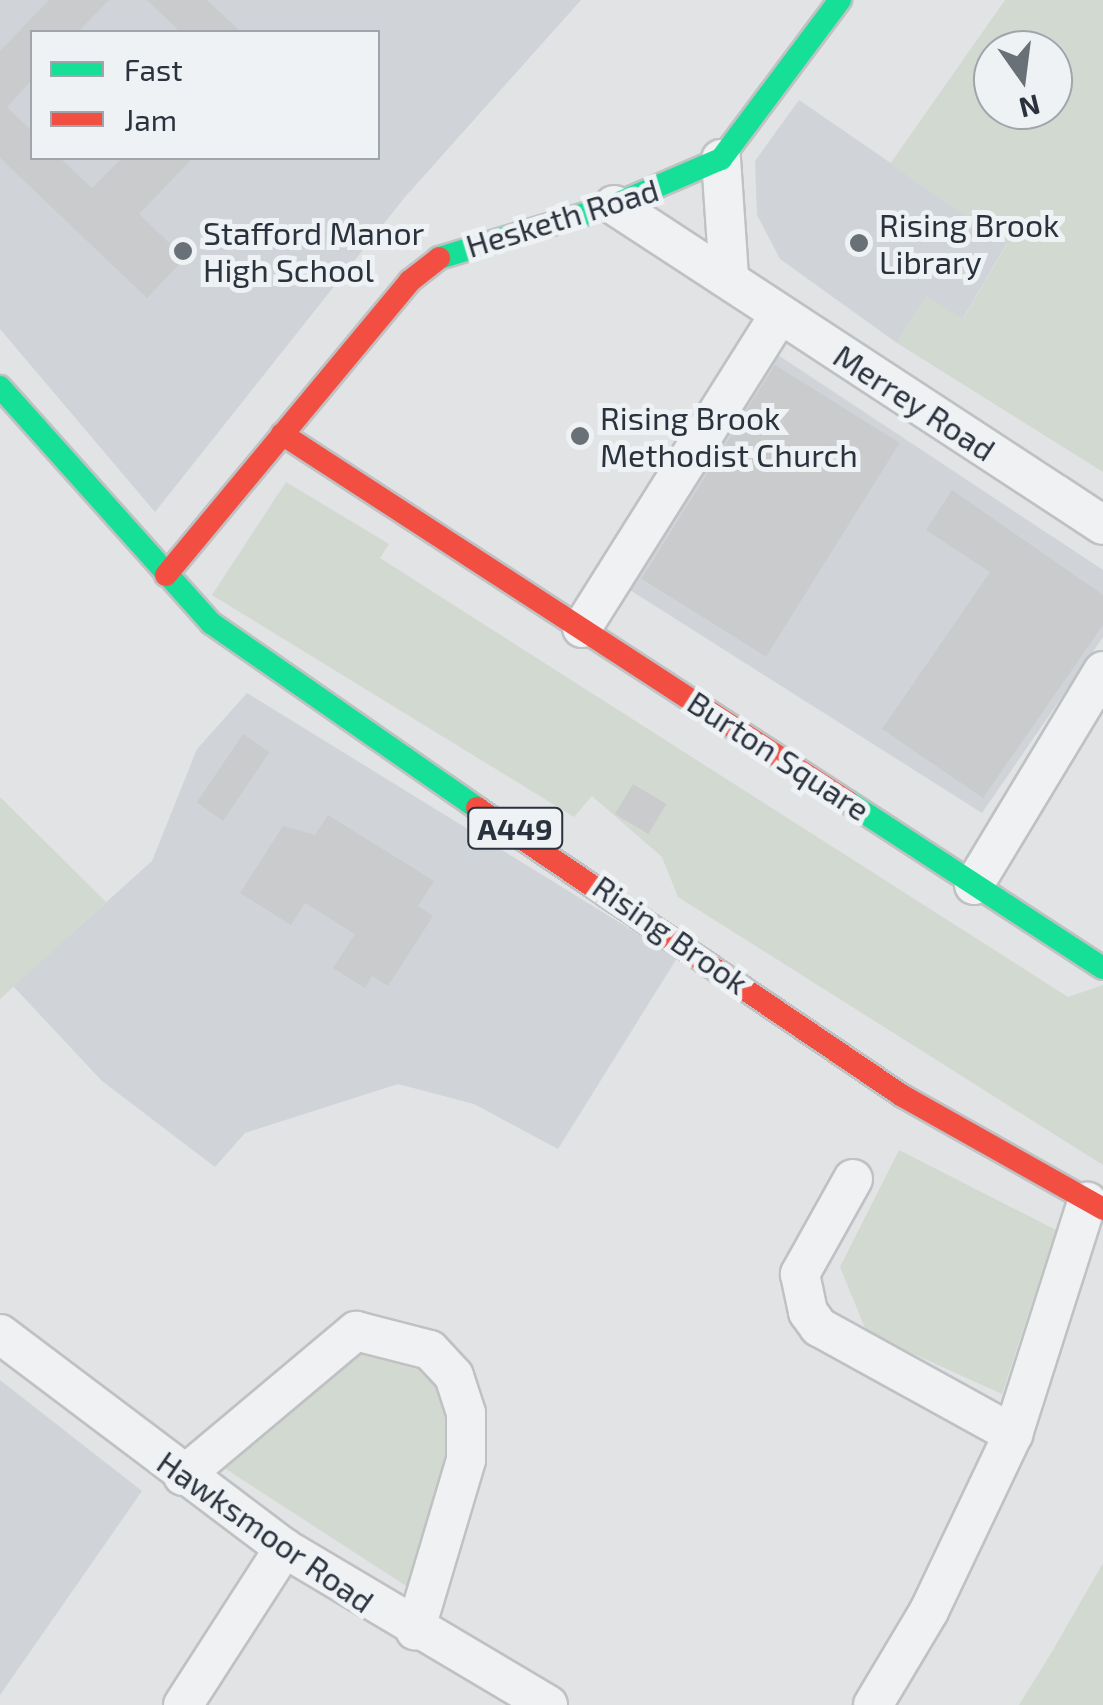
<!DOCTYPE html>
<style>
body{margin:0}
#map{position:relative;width:1103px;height:1705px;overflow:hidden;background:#e1e3e5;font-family:"Exo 2",sans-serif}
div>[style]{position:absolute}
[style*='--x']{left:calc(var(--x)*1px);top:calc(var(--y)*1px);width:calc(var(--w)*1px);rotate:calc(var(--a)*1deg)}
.built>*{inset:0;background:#d0d3d8}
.green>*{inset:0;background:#d2d9d1}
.building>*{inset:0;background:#c9cbcd;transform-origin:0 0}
.roads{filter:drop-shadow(2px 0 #bfc1c3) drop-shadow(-2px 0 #bfc1c3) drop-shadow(0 2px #bfc1c3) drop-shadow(0 -2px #bfc1c3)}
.street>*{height:38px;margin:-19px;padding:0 19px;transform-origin:19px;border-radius:19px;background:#f0f1f3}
.fast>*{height:22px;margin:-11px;padding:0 11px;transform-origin:11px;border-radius:11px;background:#16e098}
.jam>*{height:22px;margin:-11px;padding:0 11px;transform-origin:11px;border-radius:11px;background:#f24e42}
.dots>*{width:28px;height:28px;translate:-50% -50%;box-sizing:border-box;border:5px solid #eff2f5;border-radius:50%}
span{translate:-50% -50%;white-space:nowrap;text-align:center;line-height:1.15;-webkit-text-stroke:10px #eff2f5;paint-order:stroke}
.shield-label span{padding:2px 8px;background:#eff2f5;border:2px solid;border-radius:8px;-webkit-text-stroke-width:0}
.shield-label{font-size:30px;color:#2a323d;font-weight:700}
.street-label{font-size:32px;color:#2a323d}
.poi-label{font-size:32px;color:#2a323d}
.left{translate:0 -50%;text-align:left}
.legend{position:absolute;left:30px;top:30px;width:350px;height:130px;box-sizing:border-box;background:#eff2f5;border:2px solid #a0a5ab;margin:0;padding:12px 18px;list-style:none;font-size:30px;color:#2a323d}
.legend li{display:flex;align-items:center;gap:20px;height:50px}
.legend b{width:50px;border:2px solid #a0a5ab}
.north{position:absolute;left:973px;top:30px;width:100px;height:100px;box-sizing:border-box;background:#eff2f5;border:2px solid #a0a5ab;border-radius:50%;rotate:166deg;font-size:28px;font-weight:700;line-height:40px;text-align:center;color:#2a323d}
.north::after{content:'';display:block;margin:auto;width:35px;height:45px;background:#6a7078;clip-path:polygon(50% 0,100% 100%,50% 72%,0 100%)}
</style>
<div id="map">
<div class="built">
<i style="clip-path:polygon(evenodd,0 0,581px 0,405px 197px,155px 512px,0 329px,0 0,32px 32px,378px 32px,378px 158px,32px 158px,32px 32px)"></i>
<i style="clip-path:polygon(799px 100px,1007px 243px,962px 320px,926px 297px,897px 343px,780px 259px,757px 215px,755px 161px)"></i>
<i style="clip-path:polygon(778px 355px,1103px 570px,1103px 637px,982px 813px,630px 590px)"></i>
<i style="clip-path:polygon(247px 693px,677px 958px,558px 1149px,474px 1104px,398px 1084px,245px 1133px,215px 1167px,102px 1081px,13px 986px,152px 861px,197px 749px)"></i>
<i style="clip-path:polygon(0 1380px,142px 1491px,0 1695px)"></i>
</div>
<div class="green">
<i style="clip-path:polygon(evenodd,1005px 0,1103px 0,1103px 472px,897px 343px,926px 296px,963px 319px,1007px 244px,890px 164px,1005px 0,1053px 50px,1053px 110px,993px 110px,993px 50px,1053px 50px)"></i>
<i style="clip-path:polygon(286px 482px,389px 544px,380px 558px,1068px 997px,1103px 985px,1103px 1165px,678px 897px,662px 857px,592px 796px,574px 817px,212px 595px)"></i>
<i style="clip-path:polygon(0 797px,106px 902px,0 999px)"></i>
<i style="clip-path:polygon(899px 1150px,1056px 1230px,1002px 1394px,867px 1333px,840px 1267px)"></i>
<i style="clip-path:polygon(377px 1342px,424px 1355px,454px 1392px,459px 1455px,414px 1591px,218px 1464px,326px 1362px)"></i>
<i style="clip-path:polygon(1103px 1563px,1103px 1705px,1019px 1705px,1053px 1650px)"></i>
</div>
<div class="building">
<i style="clip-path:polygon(49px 0,109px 0,78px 32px,32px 32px,32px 80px,7px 107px,32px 131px,32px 158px,60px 158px,92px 188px,122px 158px,193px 158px,139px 214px,185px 258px,147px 298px,0 158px,0 51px)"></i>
<i style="clip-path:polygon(147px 0,207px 0,241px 32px,180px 32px)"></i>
<i style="left:775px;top:365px;width:147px;height:252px;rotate:32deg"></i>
<i style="clip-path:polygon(952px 490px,1103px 595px,1103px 625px,983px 798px,882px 729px,990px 572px,926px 530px)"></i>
<i style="left:243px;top:734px;width:32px;height:83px;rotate:34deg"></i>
<i style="left:633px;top:784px;width:39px;height:35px;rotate:31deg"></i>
<i style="clip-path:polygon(328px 815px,434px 881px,418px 906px,433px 916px,388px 986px,372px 976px,365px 988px,333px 968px,355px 934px,305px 903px,291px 925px,240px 893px,283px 826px,315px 835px)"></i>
</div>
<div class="roads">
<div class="street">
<i style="--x:721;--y:159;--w:118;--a:86.1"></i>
<i style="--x:614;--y:205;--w:584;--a:33.2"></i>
<i style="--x:582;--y:628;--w:371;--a:-57.8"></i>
<i style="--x:974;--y:885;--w:250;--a:-58.9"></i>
<i style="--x:853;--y:1179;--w:109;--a:119.2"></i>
<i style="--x:800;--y:1274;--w:39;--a:78"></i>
<i style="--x:808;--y:1312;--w:19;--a:54"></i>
<i style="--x:819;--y:1327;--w:222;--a:28.9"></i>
<i style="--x:0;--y:1334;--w:356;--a:37"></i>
<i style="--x:284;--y:1548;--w:307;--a:30.7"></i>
<i style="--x:183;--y:1476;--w:226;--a:-40"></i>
<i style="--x:356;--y:1331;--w:76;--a:14.4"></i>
<i style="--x:430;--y:1350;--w:35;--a:47"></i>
<i style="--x:454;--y:1376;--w:39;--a:72"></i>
<i style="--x:466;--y:1413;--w:47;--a:90"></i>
<i style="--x:466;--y:1460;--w:178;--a:106.6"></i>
<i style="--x:183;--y:1705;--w:187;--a:-57.2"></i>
<i style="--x:873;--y:1705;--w:109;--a:-59.2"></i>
<i style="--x:929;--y:1611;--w:196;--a:-64.6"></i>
<i style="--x:1013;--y:1434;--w:244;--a:-72.3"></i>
</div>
<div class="fast">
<i style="--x:439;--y:258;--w:183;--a:-16.8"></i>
<i style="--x:614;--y:205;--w:116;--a:-23.3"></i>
<i style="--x:721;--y:159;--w:199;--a:-53.2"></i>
<i style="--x:0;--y:387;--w:317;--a:48.2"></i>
<i style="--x:211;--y:623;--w:324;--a:34.8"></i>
<i style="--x:848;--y:802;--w:304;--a:33.1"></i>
</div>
<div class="jam">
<i style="--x:282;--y:434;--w:675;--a:33.03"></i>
<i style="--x:166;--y:575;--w:382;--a:-50.3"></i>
<i style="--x:410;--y:281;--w:37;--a:-38"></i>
<i style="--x:477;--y:808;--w:512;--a:34.09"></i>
<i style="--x:901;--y:1095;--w:232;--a:29.4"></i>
</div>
</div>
<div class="dots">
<i style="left:859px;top:243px;background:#6a7078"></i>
<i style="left:183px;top:251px;background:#6a7078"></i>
<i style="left:580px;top:436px;background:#6a7078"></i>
</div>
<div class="shield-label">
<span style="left:515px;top:828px">A449</span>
</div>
<div class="street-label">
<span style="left:562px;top:217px;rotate:-17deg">Hesketh Road</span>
<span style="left:915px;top:402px;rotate:33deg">Merrey Road</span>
<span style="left:779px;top:755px;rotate:33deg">Burton Square</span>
<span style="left:671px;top:934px;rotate:35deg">Rising Brook</span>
<span style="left:266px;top:1531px;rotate:35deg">Hawksmoor Road</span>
</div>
<div class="poi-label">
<span class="left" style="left:879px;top:243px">Rising Brook<br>Library</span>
<span class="left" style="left:203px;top:251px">Stafford Manor<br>High School</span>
<span class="left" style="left:600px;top:436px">Rising Brook<br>Methodist Church</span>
</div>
<ul class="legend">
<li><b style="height:12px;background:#16e098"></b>Fast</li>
<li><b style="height:12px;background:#f24e42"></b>Jam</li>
</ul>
<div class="north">N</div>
</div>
